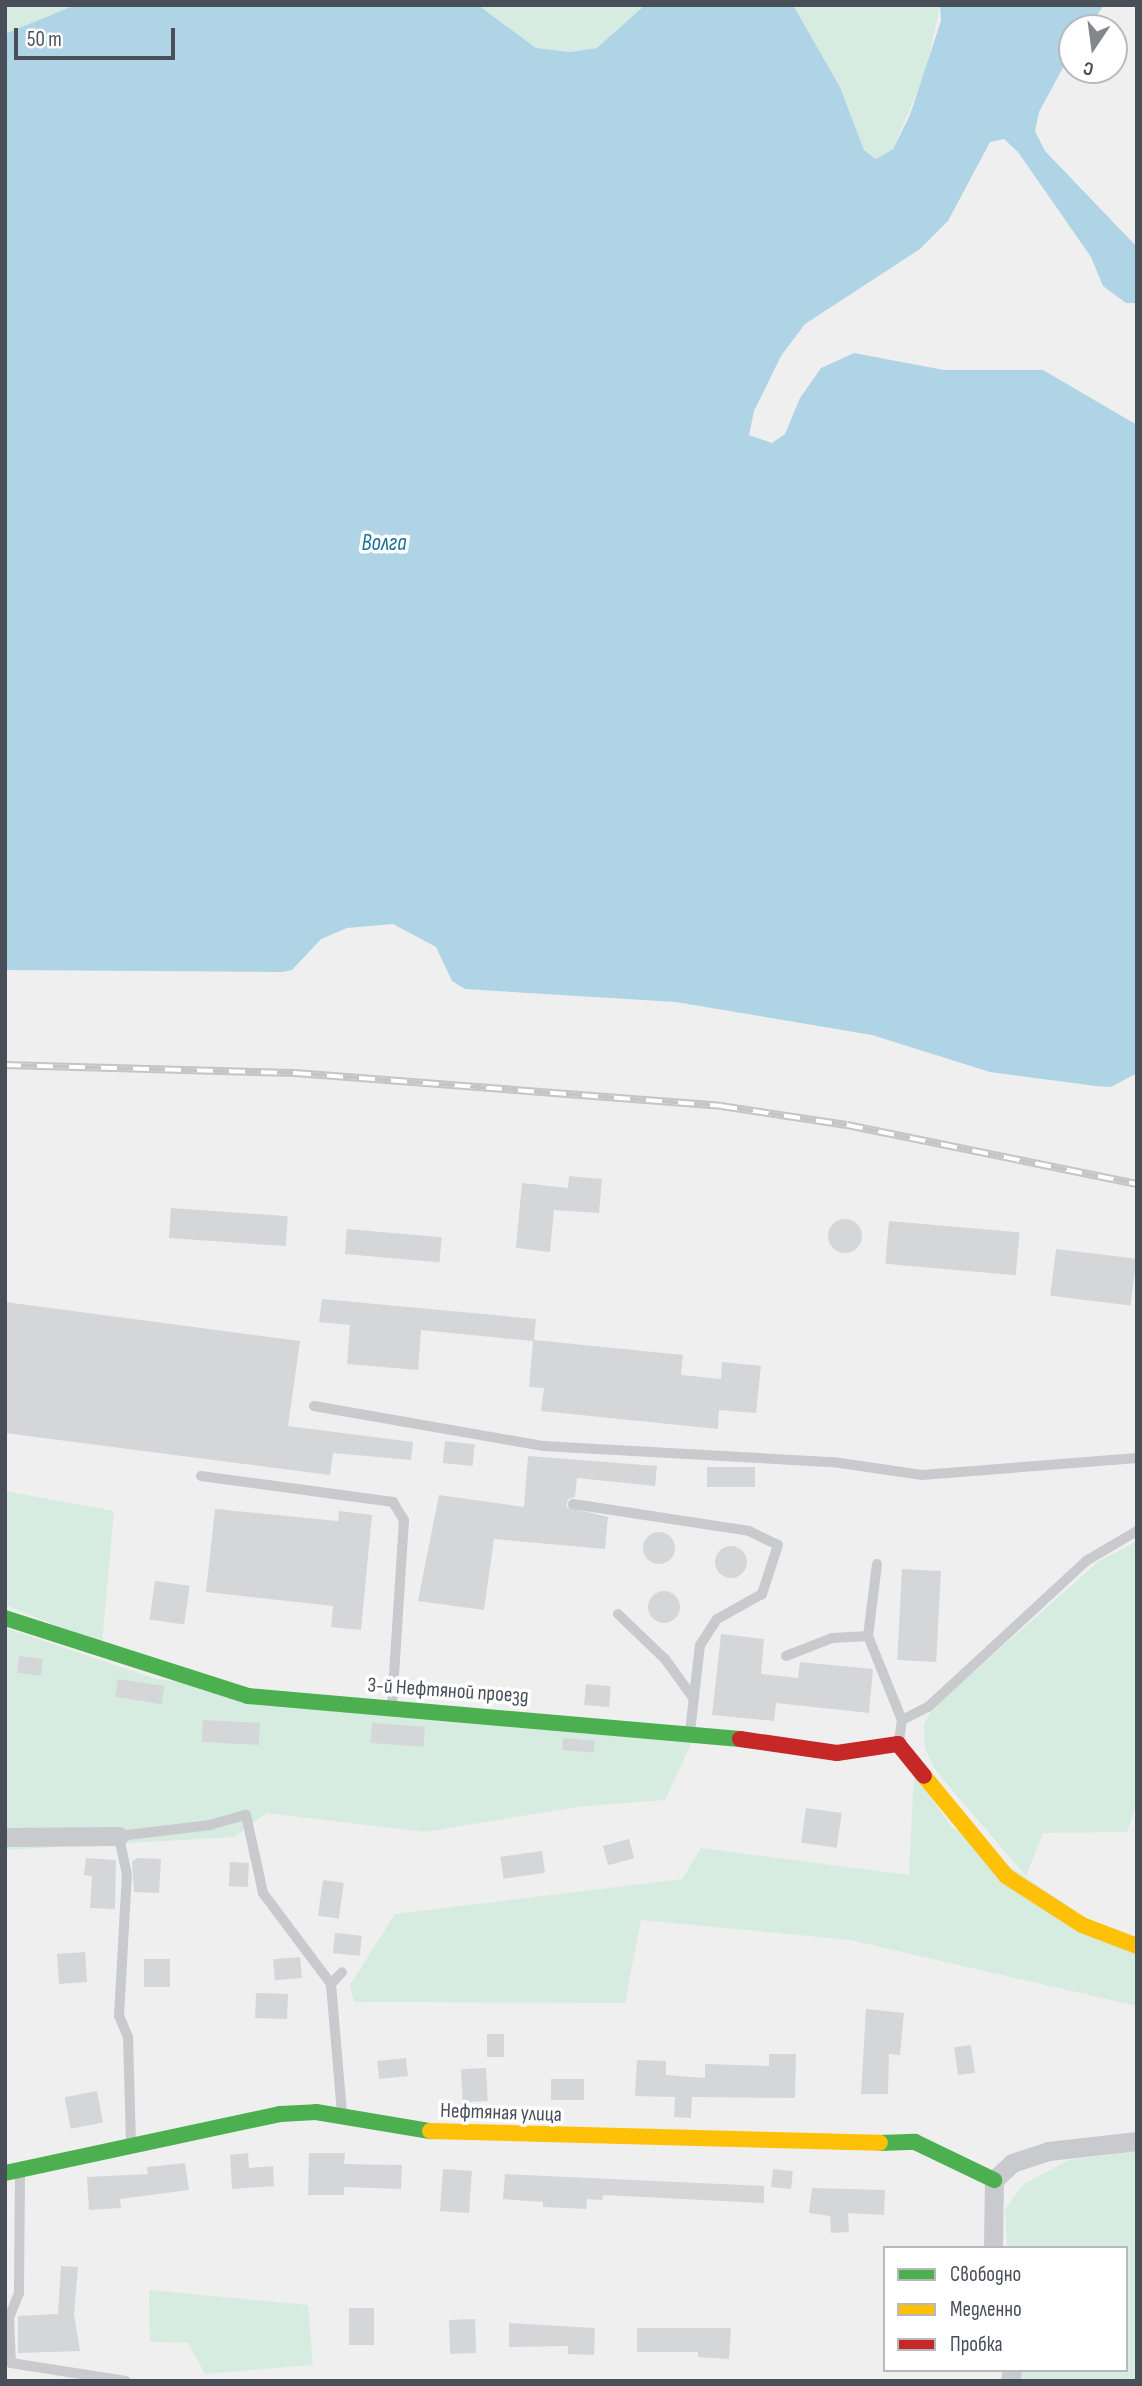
<!DOCTYPE html>
<meta charset="utf-8">
<style>
body{margin:0}
#map{position:relative;width:1142px;height:2386px;overflow:hidden;background:#efefef;font-family:"Sofia Sans Condensed",sans-serif}
div>[style]{position:absolute}
[style*='--x']{left:calc(var(--x)*1px);top:calc(var(--y)*1px);width:calc(var(--w)*1px);rotate:calc(var(--a)*1deg)}
.green>*{inset:0;background:#d6ece0}
.water>*{inset:0;background:#aed4e6}
.building>*{inset:0;background:#d5d6d8;transform-origin:0 0}
.round{border-radius:50%}
.lane>*{height:10px;margin:-5px;padding:0 5px;transform-origin:5px;border-radius:5px;background:#c9cacd}
.street>*{height:19px;margin:-9.5px;padding:0 9.5px;transform-origin:9.5px;border-radius:9.5px;background:#c9cacd}
.fast>*{height:16px;margin:-8px;padding:0 8px;transform-origin:8px;border-radius:8px;background:#4caf50}
.slow>*{height:16px;margin:-8px;padding:0 8px;transform-origin:8px;border-radius:8px;background:#ffc107}
.jam>*{height:16px;margin:-8px;padding:0 8px;transform-origin:8px;border-radius:8px;background:#c62828}
.rail>*{height:8px;margin-top:-4px;transform-origin:0;background:repeating-linear-gradient(90deg,#fff 0 16px,#c4c5c7 0 32px);box-sizing:border-box;border-block:2px solid #c4c5c7}
span{translate:-50% -50%;white-space:nowrap;text-align:center;line-height:1.15;-webkit-text-stroke:7px #fff;paint-order:stroke}
.street-label{font-size:21px;color:#484f59}
.water-label{font-size:23px;color:#1b7299;font-style:italic}
.frame{position:absolute;inset:0;border:7px solid #484f59;pointer-events:none}
.legend{position:absolute;left:883px;top:2246px;width:245px;height:126px;box-sizing:border-box;background:#fff;border:2px solid #b6b9bd;margin:0;padding:9px 12px;list-style:none;font-size:21px;color:#484f59}
.legend li{display:flex;align-items:center;gap:14px;height:35px}
.legend b{width:35px;border:2px solid #b6b9bd}
.north{position:absolute;left:1058px;top:14px;width:70px;height:70px;box-sizing:border-box;background:#fff;border:2px solid #b6b9bd;border-radius:50%;rotate:193deg;font-size:19px;font-weight:700;line-height:28px;text-align:center;color:#484f59}
.north::after{content:'';display:block;margin:auto;width:24px;height:32px;background:#82878e;clip-path:polygon(50% 0,100% 100%,50% 72%,0 100%)}
.scale{position:absolute;left:14px;top:28px;width:161px;height:32px;box-sizing:border-box;border:4px solid #484f59;border-top:0;padding-left:9px;font-size:21px;line-height:24px;white-space:nowrap;color:#484f59;-webkit-text-stroke:5px #fff;paint-order:stroke}
</style>
<div id="map">
<div class="green">
<i style="clip-path:polygon(5px 5px,75px 5px,5px 34px)"></i>
<i style="clip-path:polygon(478px 5px,645px 5px,597px 48px,570px 52px,536px 48px)"></i>
<i style="clip-path:polygon(793px 5px,940px 5px,926px 71px,893px 149px,876px 159px,864px 150px,840px 87px)"></i>
<i style="clip-path:polygon(5px 1491px,114px 1511px,102px 1644px,5px 1605px)"></i>
<i style="clip-path:polygon(1137px 1541px,1137px 1802px,1127px 1832px,1043px 1833px,1026px 1876px,936px 1771px,925px 1748px,924px 1724px,933px 1708px,1098px 1562px)"></i>
<i style="clip-path:polygon(5px 1628px,157px 1679px,692px 1742px,665px 1800px,576px 1807px,425px 1832px,267px 1813px,234px 1837px,5px 1850px)"></i>
<i style="clip-path:polygon(914px 1774px,951px 1826px,1137px 1953px,1137px 2006px,850px 1940px,641px 1920px,625px 2003px,354px 2002px,350px 1985px,395px 1914px,682px 1879px,701px 1848px,909px 1875px)"></i>
<i style="clip-path:polygon(1137px 2151px,1137px 2381px,1019px 2381px,1021px 2370px,1126px 2370px,1126px 2248px,1007px 2248px,1005px 2209px,1024px 2184px,1069px 2160px)"></i>
<i style="clip-path:polygon(149px 2290px,308px 2305px,313px 2365px,205px 2374px,188px 2343px,150px 2342px)"></i>
</div>
<div class="water">
<i style="clip-path:polygon(75px 5px,478px 5px,536px 48px,570px 52px,597px 48px,645px 5px,793px 5px,840px 87px,864px 150px,876px 159px,893px 149px,910px 115px,941px 21px,940px 5px,1104px 5px,1088px 28px,1072px 28px,1072px 51px,1039px 112px,1035px 131px,1045px 151px,1137px 247px,1137px 303px,1126px 303px,1103px 286px,1091px 257px,1018px 152px,1004px 139px,990px 142px,948px 221px,920px 249px,805px 324px,781px 356px,754px 411px,749px 435px,772px 443px,785px 434px,800px 398px,821px 368px,854px 353px,944px 370px,1043px 370px,1137px 425px,1137px 1073px,1111px 1087px,1096px 1086px,990px 1072px,872px 1035px,676px 1002px,465px 989px,452px 981px,436px 947px,393px 924px,347px 928px,321px 939px,292px 970px,282px 972px,5px 970px,5px 34px)"></i>
</div>
<div class="building">
<i style="clip-path:polygon(569px 1176px,602px 1179px,599px 1213px,554px 1210px,550px 1252px,516px 1248px,522px 1183px,568px 1188px)"></i>
<i style="left:171px;top:1208px;width:117px;height:30px;rotate:4deg"></i>
<i class="round" style="left:828px;top:1219px;width:34px;height:34px"></i>
<i style="left:889px;top:1221px;width:131px;height:43px;rotate:5deg"></i>
<i style="left:347px;top:1229px;width:95px;height:25px;rotate:5deg"></i>
<i style="left:1056px;top:1249px;width:81px;height:47px;rotate:7deg"></i>
<i style="clip-path:polygon(322px 1299px,536px 1319px,534px 1340px,683px 1355px,681px 1375px,721px 1379px,722px 1362px,761px 1366px,756px 1413px,719px 1410px,718px 1429px,541px 1411px,544px 1388px,529px 1387px,533px 1341px,421px 1330px,418px 1370px,347px 1364px,350px 1325px,319px 1322px)"></i>
<i style="clip-path:polygon(5px 1302px,300px 1341px,288px 1426px,413px 1442px,411px 1460px,333px 1453px,330px 1475px,5px 1433px)"></i>
<i style="left:445px;top:1441px;width:30px;height:22px;rotate:6deg"></i>
<i style="clip-path:polygon(528px 1456px,657px 1466px,655px 1486px,577px 1478px,575px 1497px,568px 1499px,566px 1507px,608px 1517px,605px 1549px,494px 1539px,484px 1610px,418px 1601px,439px 1495px,524px 1507px)"></i>
<i style="left:707px;top:1467px;width:48px;height:20px"></i>
<i style="clip-path:polygon(215px 1509px,338px 1521px,339px 1511px,372px 1515px,361px 1630px,331px 1627px,333px 1606px,206px 1592px)"></i>
<i class="round" style="left:643px;top:1532px;width:32px;height:32px"></i>
<i class="round" style="left:715px;top:1546px;width:32px;height:32px"></i>
<i style="left:902px;top:1569px;width:39px;height:91px;rotate:3deg"></i>
<i style="left:155px;top:1581px;width:35px;height:39px;rotate:8deg"></i>
<i class="round" style="left:648px;top:1591px;width:32px;height:32px"></i>
<i style="clip-path:polygon(721px 1634px,764px 1639px,761px 1674px,798px 1678px,800px 1662px,873px 1669px,869px 1713px,776px 1703px,774px 1721px,712px 1715px)"></i>
<i style="left:19px;top:1656px;width:24px;height:17px;rotate:7deg"></i>
<i style="left:118px;top:1679px;width:47px;height:18px;rotate:9deg"></i>
<i style="left:586px;top:1684px;width:25px;height:21px;rotate:5deg"></i>
<i style="left:203px;top:1720px;width:57px;height:22px;rotate:3deg"></i>
<i style="left:372px;top:1723px;width:53px;height:20px;rotate:4deg"></i>
<i style="left:563px;top:1738px;width:32px;height:12px;rotate:5deg"></i>
<i style="left:806px;top:1808px;width:36px;height:35px;rotate:8deg"></i>
<i style="left:629px;top:1839px;width:20px;height:27px;rotate:75deg"></i>
<i style="left:542px;top:1851px;width:22px;height:42px;rotate:82deg"></i>
<i style="clip-path:polygon(86px 1858px,116px 1860px,115px 1909px,90px 1908px,92px 1876px,84px 1875px)"></i>
<i style="clip-path:polygon(137px 1858px,161px 1859px,159px 1893px,134px 1892px,132px 1862px)"></i>
<i style="left:230px;top:1862px;width:19px;height:24px;rotate:3deg"></i>
<i style="left:323px;top:1880px;width:21px;height:36px;rotate:8deg"></i>
<i style="left:335px;top:1933px;width:27px;height:20px;rotate:6deg"></i>
<i style="left:85px;top:1952px;width:30px;height:28px;rotate:86deg"></i>
<i style="left:300px;top:1957px;width:21px;height:27px;rotate:85deg"></i>
<i style="left:144px;top:1959px;width:26px;height:28px"></i>
<i style="left:256px;top:1993px;width:32px;height:25px;rotate:2deg"></i>
<i style="clip-path:polygon(866px 2009px,904px 2013px,900px 2055px,889px 2054px,888px 2094px,861px 2094px)"></i>
<i style="left:487px;top:2034px;width:17px;height:23px"></i>
<i style="left:971px;top:2045px;width:28px;height:17px;rotate:82deg"></i>
<i style="clip-path:polygon(769px 2054px,796px 2054px,795px 2098px,692px 2097px,691px 2118px,674px 2117px,675px 2097px,635px 2096px,637px 2060px,666px 2061px,666px 2075px,705px 2078px,705px 2064px,769px 2066px)"></i>
<i style="left:406px;top:2058px;width:18px;height:29px;rotate:84deg"></i>
<i style="left:486px;top:2068px;width:33px;height:25px;rotate:87deg"></i>
<i style="left:551px;top:2079px;width:33px;height:21px"></i>
<i style="left:97px;top:2091px;width:32px;height:33px;rotate:79deg"></i>
<i style="clip-path:polygon(248px 2153px,249px 2168px,273px 2166px,274px 2186px,232px 2189px,230px 2155px)"></i>
<i style="clip-path:polygon(309px 2153px,345px 2153px,344px 2164px,402px 2165px,401px 2189px,344px 2187px,344px 2195px,308px 2195px)"></i>
<i style="clip-path:polygon(185px 2163px,189px 2190px,120px 2199px,121px 2208px,89px 2210px,87px 2177px,148px 2174px,147px 2167px)"></i>
<i style="left:443px;top:2169px;width:29px;height:42px;rotate:4deg"></i>
<i style="left:773px;top:2169px;width:20px;height:18px;rotate:6deg"></i>
<i style="clip-path:polygon(505px 2174px,764px 2186px,764px 2203px,603px 2195px,602px 2200px,587px 2199px,586px 2209px,543px 2207px,543px 2202px,503px 2199px)"></i>
<i style="clip-path:polygon(812px 2188px,885px 2190px,884px 2215px,848px 2213px,849px 2232px,831px 2233px,830px 2216px,809px 2213px)"></i>
<i style="clip-path:polygon(61px 2266px,78px 2267px,74px 2314px,80px 2351px,18px 2353px,18px 2316px,58px 2314px)"></i>
<i style="left:349px;top:2308px;width:25px;height:37px"></i>
<i style="left:475px;top:2319px;width:34px;height:26px;rotate:88deg"></i>
<i style="clip-path:polygon(509px 2323px,595px 2328px,594px 2355px,568px 2354px,568px 2346px,509px 2347px)"></i>
<i style="clip-path:polygon(637px 2328px,731px 2328px,729px 2359px,698px 2357px,698px 2352px,637px 2352px)"></i>
</div>
<div class="lane">
<i style="--x:314;--y:1406;--w:232;--a:9.9"></i>
<i style="--x:543;--y:1446;--w:290;--a:3.2"></i>
<i style="--x:833;--y:1462;--w:90;--a:8.3"></i>
<i style="--x:922;--y:1475;--w:216;--a:-4.5"></i>
<i style="--x:201;--y:1476;--w:194;--a:7.7"></i>
<i style="--x:393;--y:1502;--w:21;--a:59"></i>
<i style="--x:404;--y:1520;--w:186;--a:93.7"></i>
<i style="--x:573;--y:1504;--w:178;--a:8.7"></i>
<i style="--x:749;--y:1531;--w:32;--a:26"></i>
<i style="--x:778;--y:1545;--w:52;--a:108.1"></i>
<i style="--x:762;--y:1594;--w:51;--a:150.9"></i>
<i style="--x:717;--y:1619;--w:31;--a:123"></i>
<i style="--x:700;--y:1645;--w:87;--a:96.6"></i>
<i style="--x:877;--y:1564;--w:73;--a:97.1"></i>
<i style="--x:868;--y:1636;--w:91;--a:68"></i>
<i style="--x:618;--y:1614;--w:65;--a:43.8"></i>
<i style="--x:665;--y:1659;--w:49;--a:54.1"></i>
<i style="--x:786;--y:1656;--w:49;--a:-21.4"></i>
<i style="--x:832;--y:1638;--w:36;--a:-3"></i>
<i style="--x:899;--y:1741;--w:21;--a:-82"></i>
<i style="--x:902;--y:1720;--w:29;--a:-27"></i>
<i style="--x:928;--y:1707;--w:215;--a:-42.7"></i>
<i style="--x:1086;--y:1561;--w:59;--a:-30.5"></i>
<i style="--x:342;--y:2113;--w:129;--a:-94.9"></i>
<i style="--x:331;--y:1984;--w:16;--a:-47"></i>
<i style="--x:131;--y:2143;--w:106;--a:-91.6"></i>
<i style="--x:128;--y:2037;--w:23;--a:-113"></i>
<i style="--x:119;--y:2016;--w:141;--a:-86.8"></i>
<i style="--x:127;--y:1875;--w:40;--a:-102"></i>
<i style="--x:119;--y:1836;--w:92;--a:-6.9"></i>
<i style="--x:210;--y:1825;--w:37;--a:-16"></i>
<i style="--x:246;--y:1815;--w:80;--a:77.7"></i>
<i style="--x:263;--y:1893;--w:114;--a:53.2"></i>
<i style="--x:20;--y:2173;--w:120;--a:90.5"></i>
<i style="--x:19;--y:2293;--w:27;--a:112"></i>
<i style="--x:9;--y:2318;--w:45;--a:87.5"></i>
<i style="--x:11;--y:2363;--w:116;--a:8.9"></i>
</div>
<div class="street">
<i style="--x:5;--y:1837;--w:114;--a:-0.5"></i>
<i style="--x:993;--y:2248;--w:68;--a:-89.2"></i>
<i style="--x:994;--y:2180;--w:25;--a:-43"></i>
<i style="--x:1012;--y:2163;--w:38;--a:-18"></i>
<i style="--x:1048;--y:2151;--w:90;--a:-6.4"></i>
<i style="--x:1010;--y:2381;--w:11;--a:-80"></i>
</div>
<div class="fast">
<i style="--x:5;--y:1618;--w:255;--a:17.8"></i>
<i style="--x:248;--y:1696;--w:494;--a:5"></i>
<i style="--x:880;--y:2143;--w:35;--a:-2"></i>
<i style="--x:915;--y:2142;--w:88;--a:25.7"></i>
<i style="--x:5;--y:2173;--w:281;--a:-12.1"></i>
<i style="--x:280;--y:2114;--w:36;--a:-3"></i>
<i style="--x:316;--y:2112;--w:116;--a:9.5"></i>
</div>
<div class="slow">
<i style="--x:924;--y:1776;--w:129;--a:50.6"></i>
<i style="--x:1006;--y:1876;--w:90;--a:32.8"></i>
<i style="--x:1082;--y:1925;--w:59;--a:20.9"></i>
<i style="--x:430;--y:2131;--w:450;--a:1.5"></i>
</div>
<div class="jam">
<i style="--x:740;--y:1739;--w:98;--a:8.2"></i>
<i style="--x:837;--y:1753;--w:62;--a:-8.4"></i>
<i style="--x:898;--y:1744;--w:41;--a:50.9"></i>
</div>
<div class="rail">
<i style="--x:5;--y:1065;--w:290;--a:1.6"></i>
<i style="--x:295;--y:1073;--w:427;--a:4.4"></i>
<i style="--x:721;--y:1106;--w:127;--a:8.6"></i>
<i style="--x:847;--y:1125;--w:296;--a:11.5"></i>
</div>
<div class="street-label">
<span style="left:448px;top:1691px;rotate:4deg">3-й Нефтяной проезд</span>
<span style="left:501px;top:2113px;rotate:2deg">Нефтяная улица</span>
</div>
<div class="water-label">
<span style="left:384px;top:543px">Волга</span>
</div>
<div class="frame"></div>
<ul class="legend">
<li><b style="height:9px;background:#4caf50"></b>Свободно</li>
<li><b style="height:9px;background:#ffc107"></b>Медленно</li>
<li><b style="height:9px;background:#c62828"></b>Пробка</li>
</ul>
<div class="north">С</div>
<div class="scale">50 m</div>
</div>
